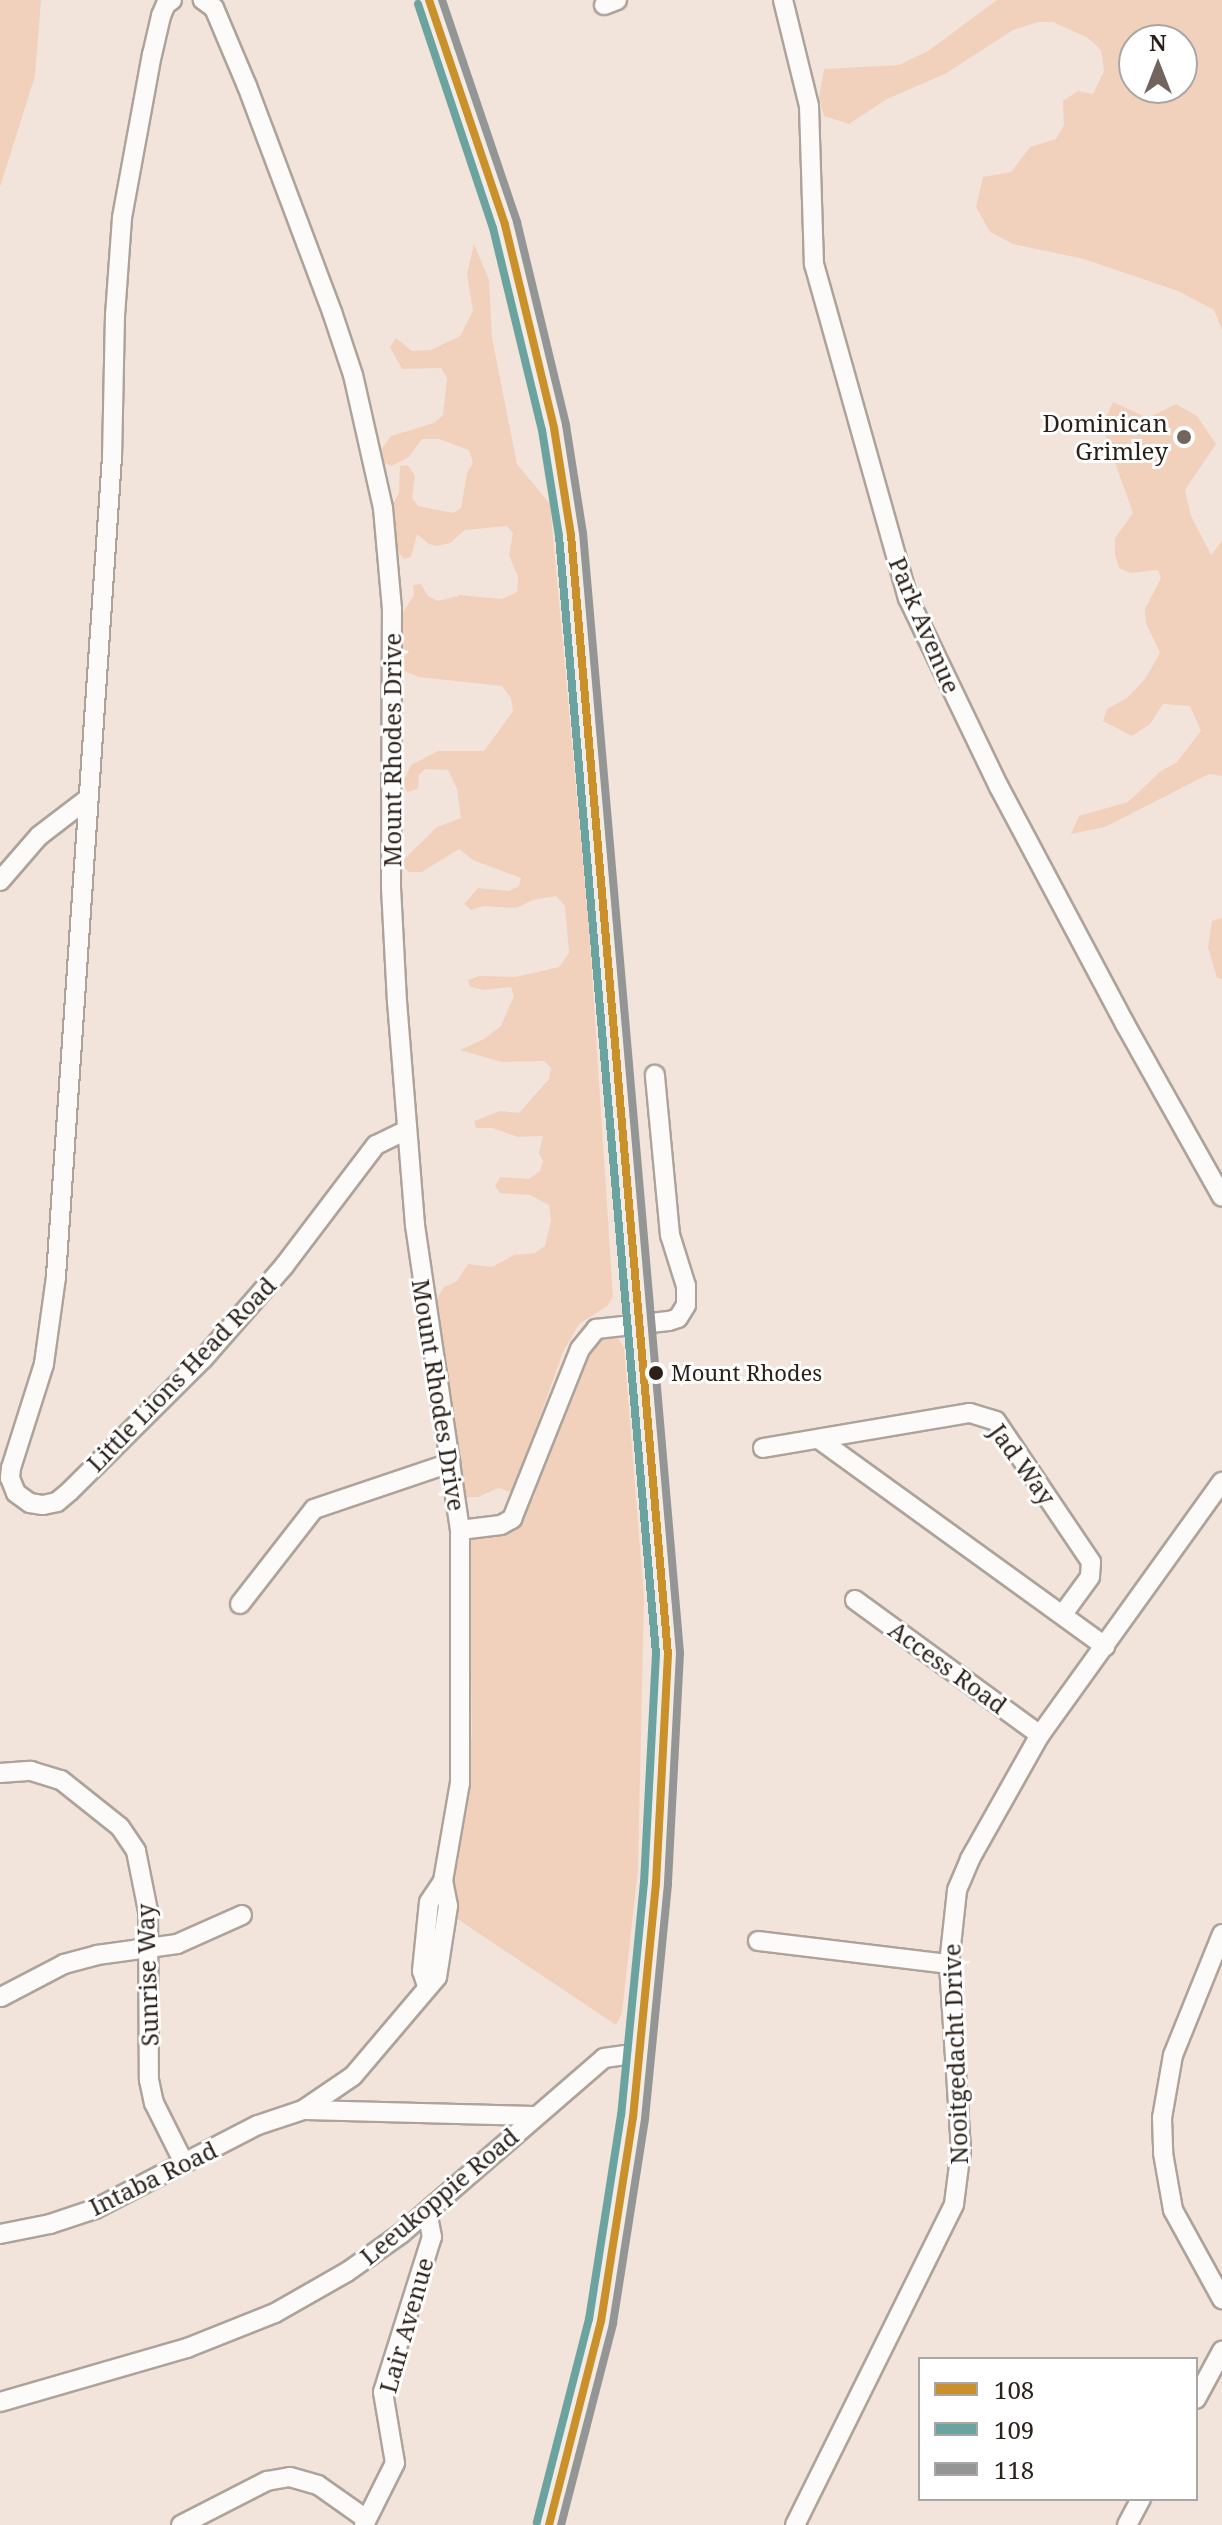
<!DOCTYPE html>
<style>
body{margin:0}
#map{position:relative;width:1222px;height:2525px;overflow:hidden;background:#f2e4da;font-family:"Noto Serif",serif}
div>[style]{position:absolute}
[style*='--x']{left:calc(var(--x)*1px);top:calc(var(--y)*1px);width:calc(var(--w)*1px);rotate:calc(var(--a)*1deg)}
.green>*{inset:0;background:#f1d1bc}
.roads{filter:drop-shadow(2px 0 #ada39b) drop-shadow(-2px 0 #ada39b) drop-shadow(0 2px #ada39b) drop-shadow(0 -2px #ada39b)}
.minor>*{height:18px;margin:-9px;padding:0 9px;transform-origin:9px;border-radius:9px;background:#fdfbf9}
.major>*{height:22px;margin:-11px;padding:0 11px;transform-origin:11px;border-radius:11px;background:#f3ece6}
.bus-1>*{height:8px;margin:-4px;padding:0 4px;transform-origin:4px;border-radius:4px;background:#ca902a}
.bus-2>*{height:8px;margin:-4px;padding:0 4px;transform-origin:4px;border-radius:4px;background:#6aa3a0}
.bus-3>*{height:8px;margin:-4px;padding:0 4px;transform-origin:4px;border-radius:4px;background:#949696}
.dots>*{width:22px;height:22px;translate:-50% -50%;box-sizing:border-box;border:4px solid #fff;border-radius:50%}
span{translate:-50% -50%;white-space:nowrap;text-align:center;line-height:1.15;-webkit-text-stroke:6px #fff;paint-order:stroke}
.bus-label{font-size:22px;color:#2b211a}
.left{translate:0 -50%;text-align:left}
.poi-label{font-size:24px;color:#2b211a}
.right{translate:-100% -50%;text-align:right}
.street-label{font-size:24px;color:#2b211a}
.legend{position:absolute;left:918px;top:2357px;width:280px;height:144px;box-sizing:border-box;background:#fff;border:2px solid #aaa6a3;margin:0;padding:10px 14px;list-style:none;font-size:24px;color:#2b211a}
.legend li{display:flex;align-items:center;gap:16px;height:40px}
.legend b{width:40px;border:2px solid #aaa6a3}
.north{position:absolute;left:1118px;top:24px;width:80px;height:80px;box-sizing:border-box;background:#fff;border:2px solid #aaa6a3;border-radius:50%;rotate:0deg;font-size:22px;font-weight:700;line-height:32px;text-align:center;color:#2b211a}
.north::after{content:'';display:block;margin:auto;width:28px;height:36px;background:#71655d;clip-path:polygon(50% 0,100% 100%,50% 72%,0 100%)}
</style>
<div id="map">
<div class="green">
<i style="clip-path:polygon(0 0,41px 0,35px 76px,0 187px)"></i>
<i style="clip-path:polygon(evenodd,997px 0,1222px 0,1222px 330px,1214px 310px,1178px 291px,1084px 259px,1013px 244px,990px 232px,976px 207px,983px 177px,1011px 172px,1030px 147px,1056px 139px,1064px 125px,1063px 101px,1078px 91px,1093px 94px,1104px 71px,1101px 50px,1088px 38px,1053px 22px,1038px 22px,1013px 30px,945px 74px,887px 99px,849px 124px,824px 116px,819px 97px,824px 69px,899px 65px,928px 51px,997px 0,1134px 40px,1182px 40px,1182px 88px,1134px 88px,1134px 40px)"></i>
<i style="clip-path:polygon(474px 244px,489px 280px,492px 338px,517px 464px,550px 504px,589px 928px,613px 1297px,607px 1306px,579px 1324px,563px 1352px,513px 1493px,499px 1488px,478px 1497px,466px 1497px,436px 1300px,444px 1287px,457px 1281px,468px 1264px,492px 1267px,514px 1255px,535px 1253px,545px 1246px,551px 1220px,549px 1205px,530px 1195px,500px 1193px,495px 1186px,500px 1177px,529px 1179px,540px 1171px,543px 1161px,539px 1153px,543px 1136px,518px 1137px,492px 1128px,476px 1128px,474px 1121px,500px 1111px,519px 1113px,549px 1079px,551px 1068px,544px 1061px,502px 1062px,460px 1050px,484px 1039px,501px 1026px,514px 996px,511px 987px,484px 990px,470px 987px,468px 980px,479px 976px,516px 977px,559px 967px,569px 953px,565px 906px,556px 896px,533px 900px,516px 908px,484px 906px,471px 910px,464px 904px,478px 888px,509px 891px,519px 886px,521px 878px,473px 860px,459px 849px,422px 872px,409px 872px,400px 863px,437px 827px,461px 818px,457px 789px,448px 770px,425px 769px,419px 775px,418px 789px,407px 792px,403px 782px,411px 765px,438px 751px,484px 751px,513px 711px,511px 698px,502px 686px,419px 677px,404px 671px,401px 631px,402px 614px,414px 595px,413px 585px,421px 584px,428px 596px,438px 601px,461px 595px,502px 599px,517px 592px,518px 577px,509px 555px,513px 533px,507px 526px,465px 530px,450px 543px,437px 546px,429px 544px,417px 534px,411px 557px,404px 559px,395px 548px,390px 509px,399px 493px,400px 466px,408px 465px,415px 476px,412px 498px,418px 506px,453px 513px,461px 508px,467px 473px,473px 463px,469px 450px,439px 439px,422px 439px,409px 457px,392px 466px,382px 462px,380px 451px,391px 436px,434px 423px,443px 415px,447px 378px,441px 368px,402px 369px,390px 347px,396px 338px,412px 351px,431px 350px,460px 336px,473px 311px,467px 274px)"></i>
<i style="clip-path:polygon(1113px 402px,1148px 418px,1176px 404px,1197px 416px,1216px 444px,1185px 490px,1191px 516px,1211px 555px,1222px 541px,1222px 776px,1209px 774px,1105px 827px,1071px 834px,1079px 816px,1128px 802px,1161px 771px,1176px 763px,1201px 731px,1190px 706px,1163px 704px,1150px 724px,1132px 736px,1103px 721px,1107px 709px,1127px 698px,1145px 679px,1160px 653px,1146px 623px,1145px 609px,1161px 578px,1158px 570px,1130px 573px,1119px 568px,1115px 554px,1115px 538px,1133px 513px,1102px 426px)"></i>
<i style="clip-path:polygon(1222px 918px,1222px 979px,1217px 978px,1208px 947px,1212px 921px)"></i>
<i style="clip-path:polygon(616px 1334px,624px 1348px,644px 1598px,638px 1869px,622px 2013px,616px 2025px,438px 1906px,458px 1863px,472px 1734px,469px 1537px,511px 1528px,534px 1497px,553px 1431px,596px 1335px)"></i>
</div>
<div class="roads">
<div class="minor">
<i style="--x:172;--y:0;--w:7;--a:146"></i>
<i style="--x:166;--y:4;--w:13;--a:113"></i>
<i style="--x:161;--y:16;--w:39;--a:103"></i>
<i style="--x:152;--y:54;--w:167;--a:100.4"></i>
<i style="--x:122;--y:218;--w:97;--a:94.1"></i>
<i style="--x:115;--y:315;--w:142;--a:91.2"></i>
<i style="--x:112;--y:457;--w:822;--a:93.91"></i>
<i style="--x:56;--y:1277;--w:88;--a:97.9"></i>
<i style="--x:44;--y:1364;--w:109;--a:107.6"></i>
<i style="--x:11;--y:1468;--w:10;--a:96"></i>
<i style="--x:10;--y:1478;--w:16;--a:68"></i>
<i style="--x:16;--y:1493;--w:17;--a:36"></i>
<i style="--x:30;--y:1503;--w:13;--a:9"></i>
<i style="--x:43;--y:1505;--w:14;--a:-12"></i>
<i style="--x:57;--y:1502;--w:17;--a:-40"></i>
<i style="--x:70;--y:1491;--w:187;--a:-44.8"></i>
<i style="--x:203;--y:1359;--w:123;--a:-48.9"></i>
<i style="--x:284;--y:1266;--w:152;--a:-52.8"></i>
<i style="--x:376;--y:1145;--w:32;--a:-26"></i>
<i style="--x:783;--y:0;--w:109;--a:76.2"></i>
<i style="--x:809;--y:106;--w:158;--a:88.2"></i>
<i style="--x:814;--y:264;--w:347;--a:74.3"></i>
<i style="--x:908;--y:598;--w:210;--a:64.3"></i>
<i style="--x:999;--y:787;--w:268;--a:62"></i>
<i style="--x:1125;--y:1024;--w:198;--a:60.7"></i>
<i style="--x:604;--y:5;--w:14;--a:-21"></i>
<i style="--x:0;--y:881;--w:60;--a:-49.1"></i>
<i style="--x:39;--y:836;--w:59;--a:-37.5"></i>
<i style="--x:820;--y:1440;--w:352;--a:35.9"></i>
<i style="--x:763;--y:1448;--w:210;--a:-9.6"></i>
<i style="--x:970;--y:1413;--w:27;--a:17"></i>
<i style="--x:996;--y:1421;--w:170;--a:56"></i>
<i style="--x:1091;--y:1562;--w:15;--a:94"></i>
<i style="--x:1090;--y:1577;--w:46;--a:126.1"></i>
<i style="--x:460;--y:1530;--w:41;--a:-7"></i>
<i style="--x:501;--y:1525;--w:13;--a:-29"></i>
<i style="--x:512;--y:1519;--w:183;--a:-68.2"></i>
<i style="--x:580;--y:1349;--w:26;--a:-51"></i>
<i style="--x:596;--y:1329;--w:73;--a:-6.3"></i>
<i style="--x:669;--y:1321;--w:9;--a:-18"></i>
<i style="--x:678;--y:1318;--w:15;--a:-58"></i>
<i style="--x:686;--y:1305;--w:19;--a:-90"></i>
<i style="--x:686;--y:1286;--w:53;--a:-107.4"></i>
<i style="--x:670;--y:1235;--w:161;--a:-95.4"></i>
<i style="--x:855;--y:1600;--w:229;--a:36.1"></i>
<i style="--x:240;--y:1604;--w:120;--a:-52.1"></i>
<i style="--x:314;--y:1509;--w:144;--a:-18.7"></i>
<i style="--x:0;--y:1773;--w:31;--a:-4"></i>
<i style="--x:31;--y:1771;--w:31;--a:17"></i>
<i style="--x:61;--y:1780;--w:75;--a:38.5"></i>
<i style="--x:120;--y:1827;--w:29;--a:56"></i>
<i style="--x:136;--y:1851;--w:61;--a:78.7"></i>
<i style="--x:148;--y:1911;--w:169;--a:89.7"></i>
<i style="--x:149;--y:2080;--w:24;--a:78"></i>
<i style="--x:154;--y:2103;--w:67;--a:63.4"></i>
<i style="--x:1222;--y:1934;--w:131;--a:112"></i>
<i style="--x:1173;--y:2055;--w:64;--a:99.9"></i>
<i style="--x:1162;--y:2118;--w:35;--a:88"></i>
<i style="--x:1163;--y:2153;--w:58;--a:80"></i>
<i style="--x:1173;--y:2210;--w:102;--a:61.2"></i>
<i style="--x:758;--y:1941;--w:192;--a:6.9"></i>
<i style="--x:427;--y:1986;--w:16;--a:-108"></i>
<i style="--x:422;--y:1971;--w:69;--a:-84.2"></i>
<i style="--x:429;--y:1902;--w:25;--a:-56"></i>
<i style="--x:1;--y:1997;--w:71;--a:-27.6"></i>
<i style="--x:64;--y:1964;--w:34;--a:-15"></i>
<i style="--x:97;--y:1955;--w:81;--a:-7.8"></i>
<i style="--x:177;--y:1944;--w:71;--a:-24"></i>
<i style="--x:306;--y:2110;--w:228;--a:1.5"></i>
<i style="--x:0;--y:2234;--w:51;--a:-11.3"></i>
<i style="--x:50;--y:2224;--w:47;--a:-18.4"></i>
<i style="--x:95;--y:2209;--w:183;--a:-27.3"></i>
<i style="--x:258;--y:2125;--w:47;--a:-18.4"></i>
<i style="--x:303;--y:2110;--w:60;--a:-34.2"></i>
<i style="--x:353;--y:2076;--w:130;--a:-49.7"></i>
<i style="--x:437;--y:1977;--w:72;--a:-81.2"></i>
<i style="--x:448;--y:1906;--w:25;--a:-101"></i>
<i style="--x:443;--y:1881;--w:99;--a:-80.2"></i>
<i style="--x:460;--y:1783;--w:253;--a:-90"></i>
<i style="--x:460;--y:1530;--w:308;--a:-98.4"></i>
<i style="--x:415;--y:1225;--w:224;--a:-94.6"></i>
<i style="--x:397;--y:1002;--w:114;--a:-93"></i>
<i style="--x:391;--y:888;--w:279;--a:-89.8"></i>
<i style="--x:392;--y:609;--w:101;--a:-95.1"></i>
<i style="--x:383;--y:508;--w:136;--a:-102.7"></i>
<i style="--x:353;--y:375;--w:66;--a:-108.4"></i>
<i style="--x:332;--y:312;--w:241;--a:-110.6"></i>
<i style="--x:247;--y:86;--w:85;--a:-112.9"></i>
<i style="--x:214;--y:8;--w:14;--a:-144"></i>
<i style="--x:1196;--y:2399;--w:55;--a:-61.6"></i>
<i style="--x:0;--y:2402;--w:195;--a:-16.1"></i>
<i style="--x:187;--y:2348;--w:95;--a:-21.7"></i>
<i style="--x:275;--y:2313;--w:83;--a:-29.7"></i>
<i style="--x:347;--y:2272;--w:67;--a:-35.3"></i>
<i style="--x:402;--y:2233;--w:267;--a:-40.9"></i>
<i style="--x:604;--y:2058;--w:36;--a:-8"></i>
<i style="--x:181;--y:2525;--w:97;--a:-27.1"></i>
<i style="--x:267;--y:2481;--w:23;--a:-10"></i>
<i style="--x:290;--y:2477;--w:29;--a:16"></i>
<i style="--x:318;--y:2485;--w:57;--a:35.1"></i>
<i style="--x:364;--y:2525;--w:69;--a:-63.4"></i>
<i style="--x:395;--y:2463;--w:72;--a:-99.6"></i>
<i style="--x:383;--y:2392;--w:163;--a:-72.5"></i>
<i style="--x:432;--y:2237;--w:25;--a:-101"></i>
<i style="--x:795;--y:2525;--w:358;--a:-63.6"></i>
<i style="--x:954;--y:2204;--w:54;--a:-82.6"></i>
<i style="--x:961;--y:2150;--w:186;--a:-93.7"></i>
<i style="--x:949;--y:1964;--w:74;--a:-83.8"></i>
<i style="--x:957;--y:1890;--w:34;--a:-67"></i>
<i style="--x:970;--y:1859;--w:142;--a:-60.6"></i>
<i style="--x:1040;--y:1735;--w:312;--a:-54.3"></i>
<i style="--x:1127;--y:2525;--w:30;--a:-62"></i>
</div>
<div class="major">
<i style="--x:429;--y:0;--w:237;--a:71.3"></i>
<i style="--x:505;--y:225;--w:209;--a:76.4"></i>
<i style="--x:554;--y:428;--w:108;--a:81"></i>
<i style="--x:571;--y:535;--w:1123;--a:85.05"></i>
<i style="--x:668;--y:1654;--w:229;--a:93"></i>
<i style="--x:656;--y:1883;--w:235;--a:95.6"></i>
<i style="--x:633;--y:2117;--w:206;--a:98.9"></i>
<i style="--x:601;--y:2321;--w:107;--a:103"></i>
<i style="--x:577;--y:2425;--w:104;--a:105.6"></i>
</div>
</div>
<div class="bus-1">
<i style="--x:429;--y:0;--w:237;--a:71.3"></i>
<i style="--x:505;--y:225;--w:209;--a:76.4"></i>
<i style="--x:554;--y:428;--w:108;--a:81"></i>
<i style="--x:571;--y:535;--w:1123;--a:85.05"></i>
<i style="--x:668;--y:1654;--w:229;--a:93"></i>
<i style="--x:656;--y:1883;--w:235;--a:95.6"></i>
<i style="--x:633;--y:2117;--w:206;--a:98.9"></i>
<i style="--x:601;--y:2321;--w:211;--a:104.3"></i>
</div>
<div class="bus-2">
<i style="--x:418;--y:4;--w:236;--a:71.5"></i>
<i style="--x:493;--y:228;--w:208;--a:76.4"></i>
<i style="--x:542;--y:430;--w:107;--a:80.9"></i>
<i style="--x:559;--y:536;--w:1122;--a:85.04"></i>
<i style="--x:656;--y:1654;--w:228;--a:93"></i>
<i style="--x:644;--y:1882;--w:234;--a:95.6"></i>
<i style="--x:621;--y:2115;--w:206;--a:98.9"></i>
<i style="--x:589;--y:2319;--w:210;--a:104.4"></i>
</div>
<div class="bus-3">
<i style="--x:442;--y:0;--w:234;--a:71.3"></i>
<i style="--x:517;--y:222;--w:209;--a:76.4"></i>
<i style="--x:566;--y:425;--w:109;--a:81.1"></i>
<i style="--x:583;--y:533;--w:1124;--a:85.05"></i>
<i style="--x:680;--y:1653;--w:231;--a:93"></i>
<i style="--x:668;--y:1884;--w:236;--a:95.6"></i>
<i style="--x:645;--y:2119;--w:207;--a:98.9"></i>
<i style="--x:613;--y:2324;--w:208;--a:104.5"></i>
</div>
<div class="dots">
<i style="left:1184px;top:437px;background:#71655d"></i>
<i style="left:656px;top:1373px;background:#2b211a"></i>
</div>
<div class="bus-label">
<span class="left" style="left:671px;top:1373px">Mount Rhodes</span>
</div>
<div class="poi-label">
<span class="right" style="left:1168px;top:437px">Dominican<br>Grimley</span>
</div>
<div class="street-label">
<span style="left:925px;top:625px;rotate:67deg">Park Avenue</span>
<span style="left:392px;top:750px;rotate:-90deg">Mount Rhodes Drive</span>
<span style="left:181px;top:1374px;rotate:-46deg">Little Lions Head Road</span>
<span style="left:439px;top:1395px;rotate:81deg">Mount Rhodes Drive</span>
<span style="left:1023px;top:1464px;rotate:54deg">Jad Way</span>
<span style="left:948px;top:1667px;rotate:36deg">Access Road</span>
<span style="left:147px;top:1975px;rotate:-92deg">Sunrise Way</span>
<span style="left:955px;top:2054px;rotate:-92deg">Nooitgedacht Drive</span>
<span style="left:153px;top:2178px;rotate:-26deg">Intaba Road</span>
<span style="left:439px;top:2196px;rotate:-40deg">Leeukoppie Road</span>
<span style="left:406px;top:2325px;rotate:-74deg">Lair Avenue</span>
</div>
<ul class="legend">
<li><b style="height:10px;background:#ca902a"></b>108</li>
<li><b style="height:10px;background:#6aa3a0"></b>109</li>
<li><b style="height:10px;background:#949696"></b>118</li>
</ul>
<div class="north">N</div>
</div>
